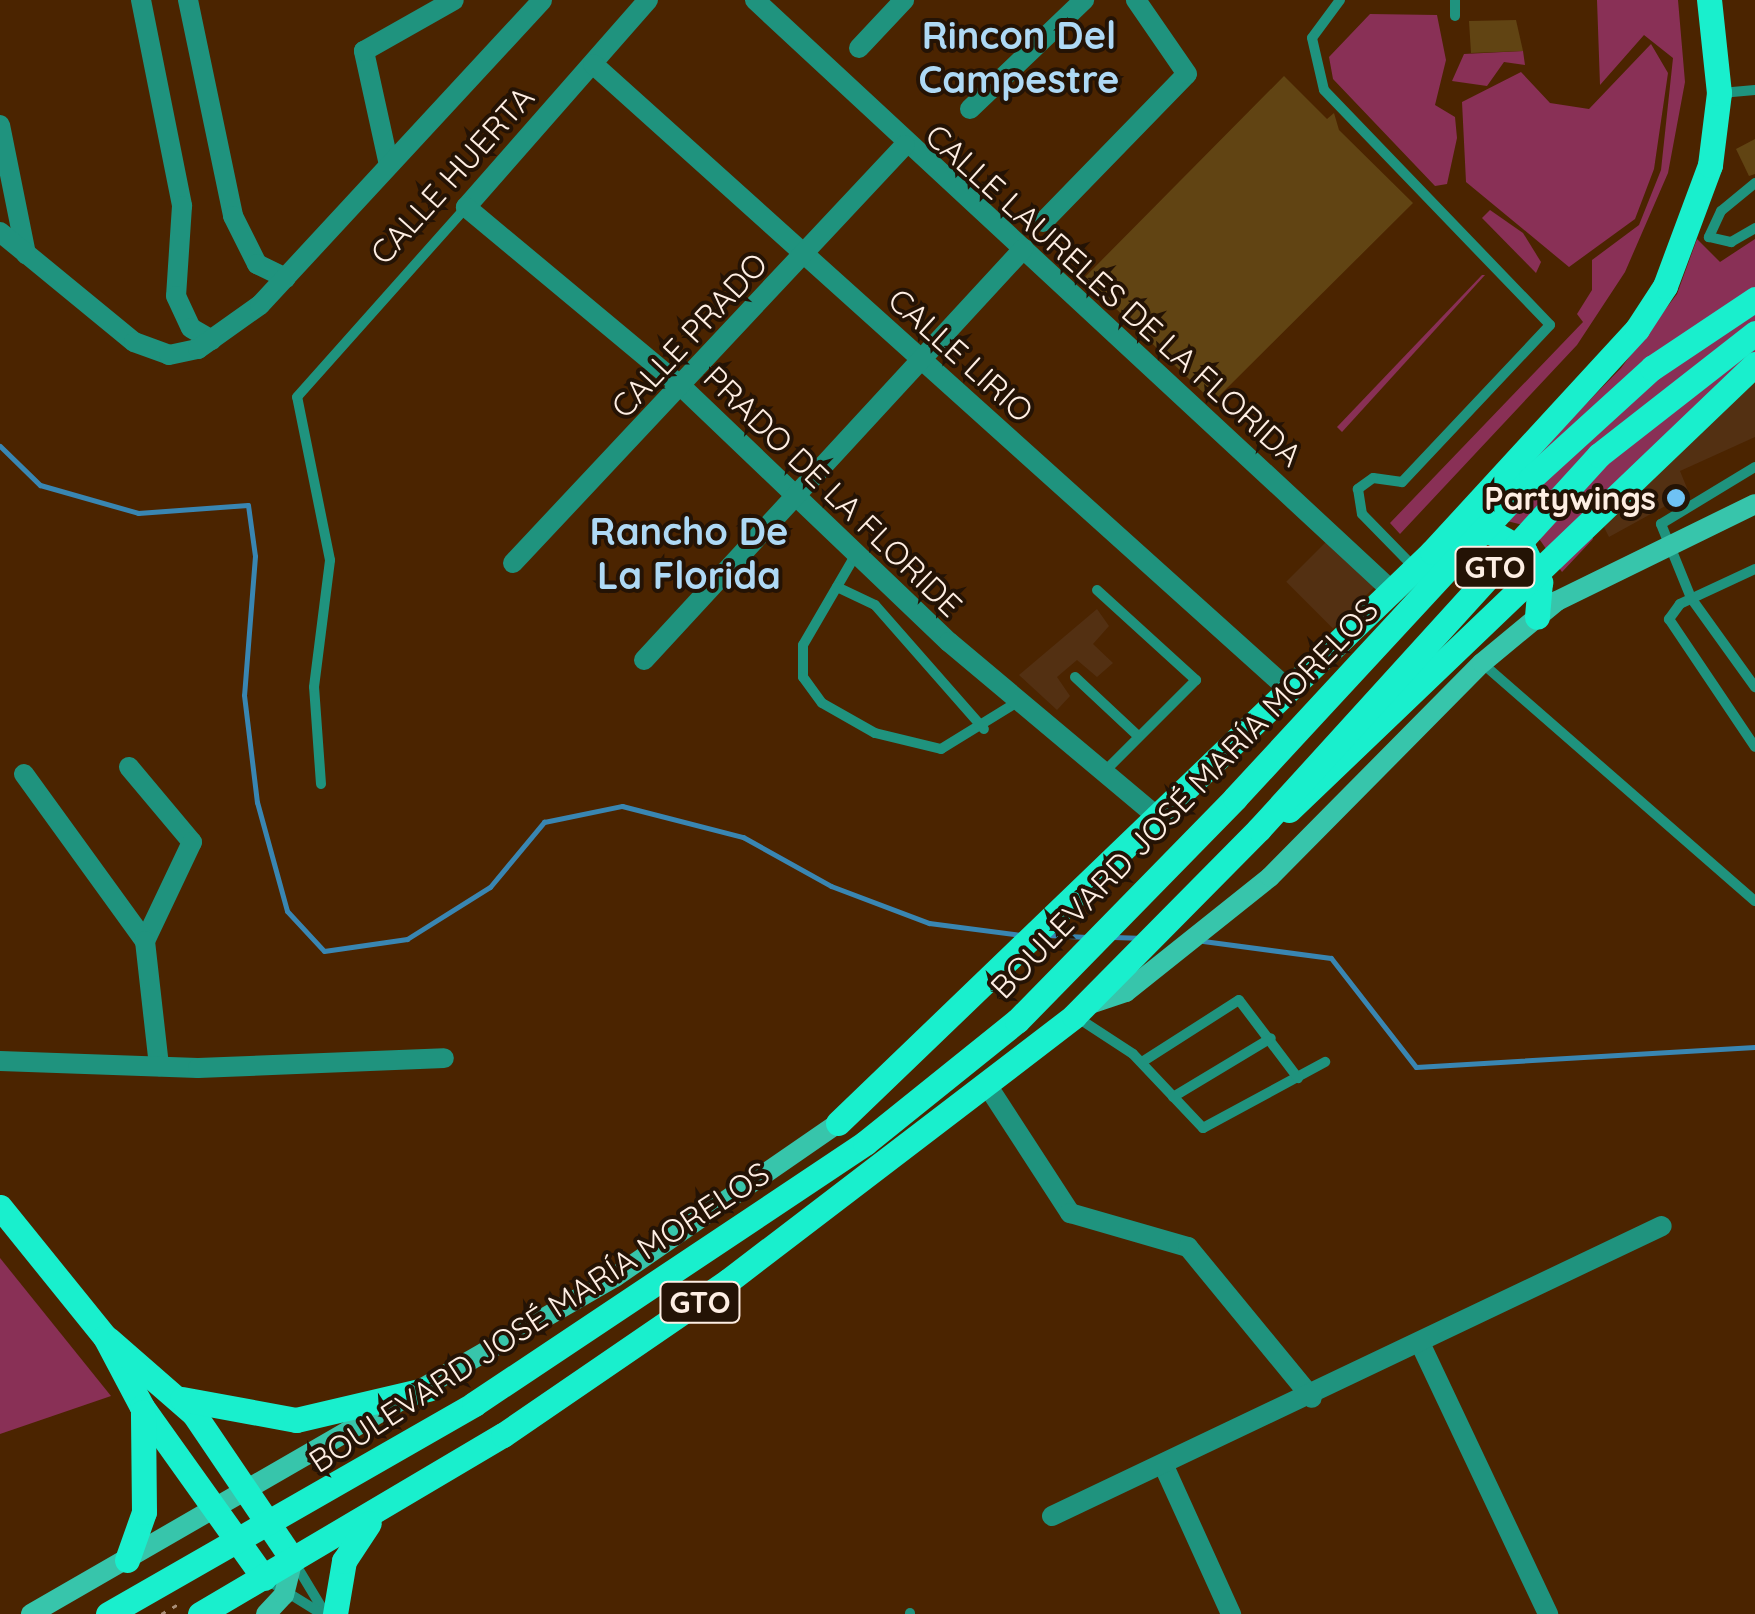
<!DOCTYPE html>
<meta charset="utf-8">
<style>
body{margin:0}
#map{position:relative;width:1755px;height:1614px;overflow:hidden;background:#4b2400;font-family:Quicksand,sans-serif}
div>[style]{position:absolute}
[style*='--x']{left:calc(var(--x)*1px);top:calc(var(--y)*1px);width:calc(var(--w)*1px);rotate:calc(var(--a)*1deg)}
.built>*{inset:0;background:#533012;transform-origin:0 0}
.green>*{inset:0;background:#893056}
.stream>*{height:5px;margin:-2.5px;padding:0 2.5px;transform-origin:2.5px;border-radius:2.5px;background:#3986b2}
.building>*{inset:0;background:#614413}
.path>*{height:2.5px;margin-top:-1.25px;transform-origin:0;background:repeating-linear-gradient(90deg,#a98e77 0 5px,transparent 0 13px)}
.lane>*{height:10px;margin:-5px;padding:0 5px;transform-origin:5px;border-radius:5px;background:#1f937e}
.street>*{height:20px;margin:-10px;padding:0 10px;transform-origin:10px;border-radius:10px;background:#1f937e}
.secondary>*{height:20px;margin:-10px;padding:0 10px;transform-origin:10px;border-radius:10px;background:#37c5ab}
.primary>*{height:25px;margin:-12.5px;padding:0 12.5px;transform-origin:12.5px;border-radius:12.5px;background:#19efcd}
.primary-bridge>*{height:25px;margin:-12.5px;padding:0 12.5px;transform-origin:12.5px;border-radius:12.5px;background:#19efcd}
.dots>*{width:28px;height:28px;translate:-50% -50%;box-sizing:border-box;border:5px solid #241305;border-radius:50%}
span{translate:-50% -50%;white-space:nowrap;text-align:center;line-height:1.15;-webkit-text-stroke:8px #241305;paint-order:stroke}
.shield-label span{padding:2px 8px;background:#241305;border:2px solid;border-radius:8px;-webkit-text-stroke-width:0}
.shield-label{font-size:30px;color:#feeee3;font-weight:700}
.street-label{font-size:32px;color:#feeee3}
.poi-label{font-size:32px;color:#feeee3;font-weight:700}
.right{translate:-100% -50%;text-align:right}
.quarter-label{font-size:38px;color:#aed9f5;font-weight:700}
</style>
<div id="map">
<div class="built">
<i style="clip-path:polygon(1755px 376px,1755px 437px,1680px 471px,1689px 493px,1609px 537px,1600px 519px)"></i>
<i style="left:1328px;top:540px;width:66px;height:59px;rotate:45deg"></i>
<i style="clip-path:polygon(1097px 609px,1109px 626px,1093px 644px,1113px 663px,1097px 677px,1077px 660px,1057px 677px,1070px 696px,1057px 710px,1019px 675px)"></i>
</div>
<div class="green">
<i style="clip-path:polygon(1597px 0,1678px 0,1685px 82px,1668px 173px,1625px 272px,1577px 345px,1400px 534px,1390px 523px,1583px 322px,1577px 314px,1592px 290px,1592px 260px,1639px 225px,1661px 170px,1673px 58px,1644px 35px,1600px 85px)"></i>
<i style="clip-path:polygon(1370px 14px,1437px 15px,1446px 60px,1435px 105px,1455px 117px,1457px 138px,1447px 184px,1435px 186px,1333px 79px,1329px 57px)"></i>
<i style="clip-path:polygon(1651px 44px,1668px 73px,1654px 169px,1635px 219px,1569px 267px,1466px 182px,1462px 102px,1521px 72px,1550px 103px,1589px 109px)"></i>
<i style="clip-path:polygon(1523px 51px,1525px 65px,1504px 62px,1487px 86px,1452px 81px,1464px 54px)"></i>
<i style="clip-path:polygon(1490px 210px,1523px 233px,1541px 262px,1536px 273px,1482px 218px)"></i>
<i style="clip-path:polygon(1697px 239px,1720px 262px,1755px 239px,1755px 376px,1589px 530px,1593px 539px,1562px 572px,1531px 527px,1479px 514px,1621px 368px,1677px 294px)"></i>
<i style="clip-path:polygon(1485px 275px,1342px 432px,1337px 427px,1482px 275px)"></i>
<i style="clip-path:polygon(0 1258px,111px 1396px,0 1434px)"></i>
</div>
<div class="stream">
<i style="--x:0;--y:446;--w:56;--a:44.3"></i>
<i style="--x:40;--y:485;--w:102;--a:15.9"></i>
<i style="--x:138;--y:513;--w:110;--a:-4.2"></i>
<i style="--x:248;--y:505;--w:51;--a:82.2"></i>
<i style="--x:255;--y:556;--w:139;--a:94.5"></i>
<i style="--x:244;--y:695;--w:108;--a:83.1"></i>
<i style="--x:257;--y:802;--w:113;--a:74.6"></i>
<i style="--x:287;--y:911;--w:54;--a:47.2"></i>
<i style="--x:324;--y:951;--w:84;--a:-8.2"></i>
<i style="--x:407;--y:939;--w:98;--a:-32.1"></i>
<i style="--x:490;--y:887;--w:85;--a:-50.3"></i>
<i style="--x:544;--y:822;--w:80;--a:-11.6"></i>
<i style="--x:622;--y:806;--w:125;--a:14.4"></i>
<i style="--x:743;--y:837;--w:101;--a:29.1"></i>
<i style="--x:831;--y:886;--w:105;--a:20.7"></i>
<i style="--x:929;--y:923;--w:94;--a:7.4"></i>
<i style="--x:1048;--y:935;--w:39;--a:3"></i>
<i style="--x:1113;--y:937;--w:24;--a:2"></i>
<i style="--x:1203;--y:941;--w:129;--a:7.6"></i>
<i style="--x:1331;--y:958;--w:138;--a:52.1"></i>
<i style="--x:1416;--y:1067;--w:340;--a:-3.4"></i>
</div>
<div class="building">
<i style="clip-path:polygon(1516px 20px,1523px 51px,1471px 53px,1469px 21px)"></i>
<i style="clip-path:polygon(1284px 76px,1327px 119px,1334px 113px,1339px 130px,1413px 203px,1213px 402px,1084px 278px)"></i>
<i style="clip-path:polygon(1755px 139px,1755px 174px,1749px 176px,1736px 149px)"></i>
</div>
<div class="path">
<i style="--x:161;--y:1614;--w:22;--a:-30"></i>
</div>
<div class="lane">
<i style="--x:1340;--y:0;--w:47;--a:126.4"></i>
<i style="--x:1312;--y:38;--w:53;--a:77"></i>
<i style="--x:1324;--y:90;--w:326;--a:46.1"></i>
<i style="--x:1550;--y:325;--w:216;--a:133.3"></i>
<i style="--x:1402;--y:482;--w:29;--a:-172"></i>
<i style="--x:1373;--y:478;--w:19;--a:144"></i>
<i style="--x:1358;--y:489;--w:25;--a:81"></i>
<i style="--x:1362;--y:514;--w:73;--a:45.6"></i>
<i style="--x:1455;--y:0;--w:16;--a:90"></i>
<i style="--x:1721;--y:93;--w:34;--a:-5"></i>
<i style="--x:1755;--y:183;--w:44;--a:140.5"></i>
<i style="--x:1721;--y:211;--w:29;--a:115"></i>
<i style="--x:1709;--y:237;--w:23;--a:13"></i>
<i style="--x:1731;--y:242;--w:28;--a:-30"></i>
<i style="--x:1755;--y:467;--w:110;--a:148.8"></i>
<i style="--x:1661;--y:524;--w:80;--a:67.9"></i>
<i style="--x:1691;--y:598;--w:110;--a:54.3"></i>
<i style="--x:856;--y:554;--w:105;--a:120.2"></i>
<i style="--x:803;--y:645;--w:32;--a:90"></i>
<i style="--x:803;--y:677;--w:32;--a:54"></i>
<i style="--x:822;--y:703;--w:61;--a:29.5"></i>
<i style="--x:875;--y:733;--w:68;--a:13.6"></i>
<i style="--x:941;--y:749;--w:92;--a:-31.6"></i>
<i style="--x:1755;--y:569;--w:83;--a:155"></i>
<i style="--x:1680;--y:604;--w:19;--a:126"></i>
<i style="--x:1669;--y:619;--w:154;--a:56.1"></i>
<i style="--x:837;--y:587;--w:42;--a:25.3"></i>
<i style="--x:875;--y:605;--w:165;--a:48.7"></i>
<i style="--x:1097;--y:590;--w:134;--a:42.3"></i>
<i style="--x:1196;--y:680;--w:130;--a:135"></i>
<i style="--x:1482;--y:663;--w:362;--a:41.1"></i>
<i style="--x:1075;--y:677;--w:86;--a:43.1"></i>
<i style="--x:321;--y:784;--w:97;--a:-94.1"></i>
<i style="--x:314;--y:687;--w:128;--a:-82.8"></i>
<i style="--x:330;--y:560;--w:166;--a:-101.4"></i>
<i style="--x:297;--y:397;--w:254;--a:-48.3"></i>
<i style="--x:1075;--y:1016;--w:69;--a:33.2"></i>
<i style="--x:1133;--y:1054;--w:102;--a:46.6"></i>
<i style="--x:1203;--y:1128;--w:139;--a:-28.4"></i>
<i style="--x:1142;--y:1062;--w:115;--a:-32.6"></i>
<i style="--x:1239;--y:1000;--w:98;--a:52.9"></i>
<i style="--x:1173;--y:1097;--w:114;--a:-31"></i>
<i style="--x:293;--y:1560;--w:62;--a:58.9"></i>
<i style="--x:264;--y:1578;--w:68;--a:31.8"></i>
<i style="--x:910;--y:1613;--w:1;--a:90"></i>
</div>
<div class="street">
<i style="--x:141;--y:0;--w:210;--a:78.7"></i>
<i style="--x:182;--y:206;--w:90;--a:93.8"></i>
<i style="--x:176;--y:296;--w:35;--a:65"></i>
<i style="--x:191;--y:328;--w:24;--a:30"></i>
<i style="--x:188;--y:0;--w:221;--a:78.2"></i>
<i style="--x:233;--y:216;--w:54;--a:63.4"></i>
<i style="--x:257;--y:264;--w:32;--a:26"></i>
<i style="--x:648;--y:0;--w:276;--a:131.3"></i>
<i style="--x:466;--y:207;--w:283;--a:39.8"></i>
<i style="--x:683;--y:388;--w:368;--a:43.7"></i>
<i style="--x:949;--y:642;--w:274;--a:40"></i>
<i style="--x:755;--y:0;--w:869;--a:42.85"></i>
<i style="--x:859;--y:48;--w:66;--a:-46.8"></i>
<i style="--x:593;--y:64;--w:938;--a:41.97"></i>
<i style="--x:970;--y:109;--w:158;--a:-43.7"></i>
<i style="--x:0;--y:125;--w:132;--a:78.6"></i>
<i style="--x:389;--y:165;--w:117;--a:-102.4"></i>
<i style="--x:364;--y:51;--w:103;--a:-29.5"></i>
<i style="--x:1043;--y:222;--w:206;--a:-45.8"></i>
<i style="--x:1187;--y:74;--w:90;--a:-124.6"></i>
<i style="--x:0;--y:232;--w:173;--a:39.4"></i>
<i style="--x:134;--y:342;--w:37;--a:20"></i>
<i style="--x:169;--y:355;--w:30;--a:-12"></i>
<i style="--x:198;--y:349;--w:76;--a:-35.4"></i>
<i style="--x:260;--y:305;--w:415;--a:-47.2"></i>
<i style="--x:513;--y:563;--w:573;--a:-46.84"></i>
<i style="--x:644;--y:660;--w:560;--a:-47.31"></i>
<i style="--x:129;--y:767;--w:98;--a:50"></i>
<i style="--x:192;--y:842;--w:110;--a:115.4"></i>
<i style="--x:24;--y:774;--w:206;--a:54.1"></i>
<i style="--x:145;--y:941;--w:126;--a:83.6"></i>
<i style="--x:0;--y:1061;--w:198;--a:2"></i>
<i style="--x:198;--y:1068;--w:246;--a:-2.3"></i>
<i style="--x:987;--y:1085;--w:153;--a:57"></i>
<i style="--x:1070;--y:1213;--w:123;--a:16.1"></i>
<i style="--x:1188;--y:1247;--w:195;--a:50.6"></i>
<i style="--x:1420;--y:1343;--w:300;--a:64.7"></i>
<i style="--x:1163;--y:1464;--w:165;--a:65.6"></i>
<i style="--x:1052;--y:1516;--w:675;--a:-25.43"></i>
</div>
<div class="secondary">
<i style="--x:1084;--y:1006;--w:44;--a:-18.4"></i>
<i style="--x:1126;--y:992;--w:184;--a:-38.6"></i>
<i style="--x:1270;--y:877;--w:301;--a:-45.3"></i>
<i style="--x:1482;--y:663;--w:97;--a:-39.6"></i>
<i style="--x:1557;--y:601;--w:220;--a:-26.1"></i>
<i style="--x:31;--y:1614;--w:674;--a:-29.99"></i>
<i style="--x:615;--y:1277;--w:271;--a:-34.6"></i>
<i style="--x:266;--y:1614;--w:26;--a:-47"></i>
<i style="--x:284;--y:1595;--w:36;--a:-76"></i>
</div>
<div class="primary">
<i style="--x:1466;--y:532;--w:25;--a:0"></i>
<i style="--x:1491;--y:532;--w:38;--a:29"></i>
<i style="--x:1524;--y:550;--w:36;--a:63"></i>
<i style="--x:1540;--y:582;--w:35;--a:95"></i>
<i style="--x:838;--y:1123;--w:824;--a:-43.87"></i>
<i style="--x:1432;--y:552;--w:303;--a:-47.4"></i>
<i style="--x:1637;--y:329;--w:51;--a:-56.9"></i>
<i style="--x:1665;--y:286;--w:129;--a:-69.6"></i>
<i style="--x:1710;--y:165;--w:73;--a:-82.9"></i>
<i style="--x:1719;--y:93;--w:94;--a:-96.1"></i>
<i style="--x:0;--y:1207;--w:167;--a:51.1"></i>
<i style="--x:105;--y:1337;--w:79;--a:62.1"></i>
<i style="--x:142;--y:1407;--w:210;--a:54.5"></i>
<i style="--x:108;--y:1339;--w:114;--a:41.1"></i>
<i style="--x:194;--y:1414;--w:176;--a:55.9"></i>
<i style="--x:182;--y:1399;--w:116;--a:10.4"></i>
<i style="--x:296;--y:1420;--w:136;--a:-13.2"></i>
<i style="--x:127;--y:1560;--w:51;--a:-70.5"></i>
<i style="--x:144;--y:1512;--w:100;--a:-90.6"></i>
<i style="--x:108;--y:1614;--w:422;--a:-29.8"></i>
<i style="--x:474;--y:1404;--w:470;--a:-33.7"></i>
<i style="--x:865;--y:1143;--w:195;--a:-38.8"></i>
<i style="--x:1017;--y:1021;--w:312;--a:-45.6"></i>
<i style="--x:200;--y:1614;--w:352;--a:-30.6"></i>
<i style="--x:503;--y:1435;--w:273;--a:-34.4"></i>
<i style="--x:728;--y:1281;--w:436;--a:-37.4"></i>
<i style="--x:1074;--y:1016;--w:263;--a:-45.3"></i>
<i style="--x:335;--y:1614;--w:54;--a:-80.4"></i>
<i style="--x:344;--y:1561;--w:45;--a:-56.7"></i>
</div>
<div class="primary-bridge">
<i style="--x:1235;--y:798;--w:436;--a:-47.2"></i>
<i style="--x:1531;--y:478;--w:164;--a:-42.3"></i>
<i style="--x:1652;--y:368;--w:124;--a:-33.8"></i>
<i style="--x:1289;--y:810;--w:645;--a:-43.74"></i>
<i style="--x:1259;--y:829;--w:505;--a:-47.73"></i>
<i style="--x:1599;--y:455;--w:198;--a:-38"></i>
</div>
<div class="dots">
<i style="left:1676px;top:498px;background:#6fc2f4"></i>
</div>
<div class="shield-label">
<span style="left:1495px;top:567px">GTO</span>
<span style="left:700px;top:1302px">GTO</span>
</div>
<div class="street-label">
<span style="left:452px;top:175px;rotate:-48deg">CALLE HUERTA</span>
<span style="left:1114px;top:295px;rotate:42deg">CALLE LAURELES DE LA FLORIDA</span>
<span style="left:689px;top:335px;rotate:-47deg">CALLE PRADO</span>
<span style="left:961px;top:355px;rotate:42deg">CALLE LIRIO</span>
<span style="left:833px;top:491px;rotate:44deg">PRADO DE LA FLORIDE</span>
<span style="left:1184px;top:798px;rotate:-46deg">BOULEVARD JOSÉ MARÍA MORELOS</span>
<span style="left:539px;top:1317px;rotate:-33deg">BOULEVARD JOSÉ MARÍA MORELOS</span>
</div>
<div class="poi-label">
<span class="right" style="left:1656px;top:498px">Partywings</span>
</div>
<div class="quarter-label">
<span style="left:1019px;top:58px">Rincon Del<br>Campestre</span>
<span style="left:689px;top:554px">Rancho De<br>La Florida</span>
</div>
</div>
